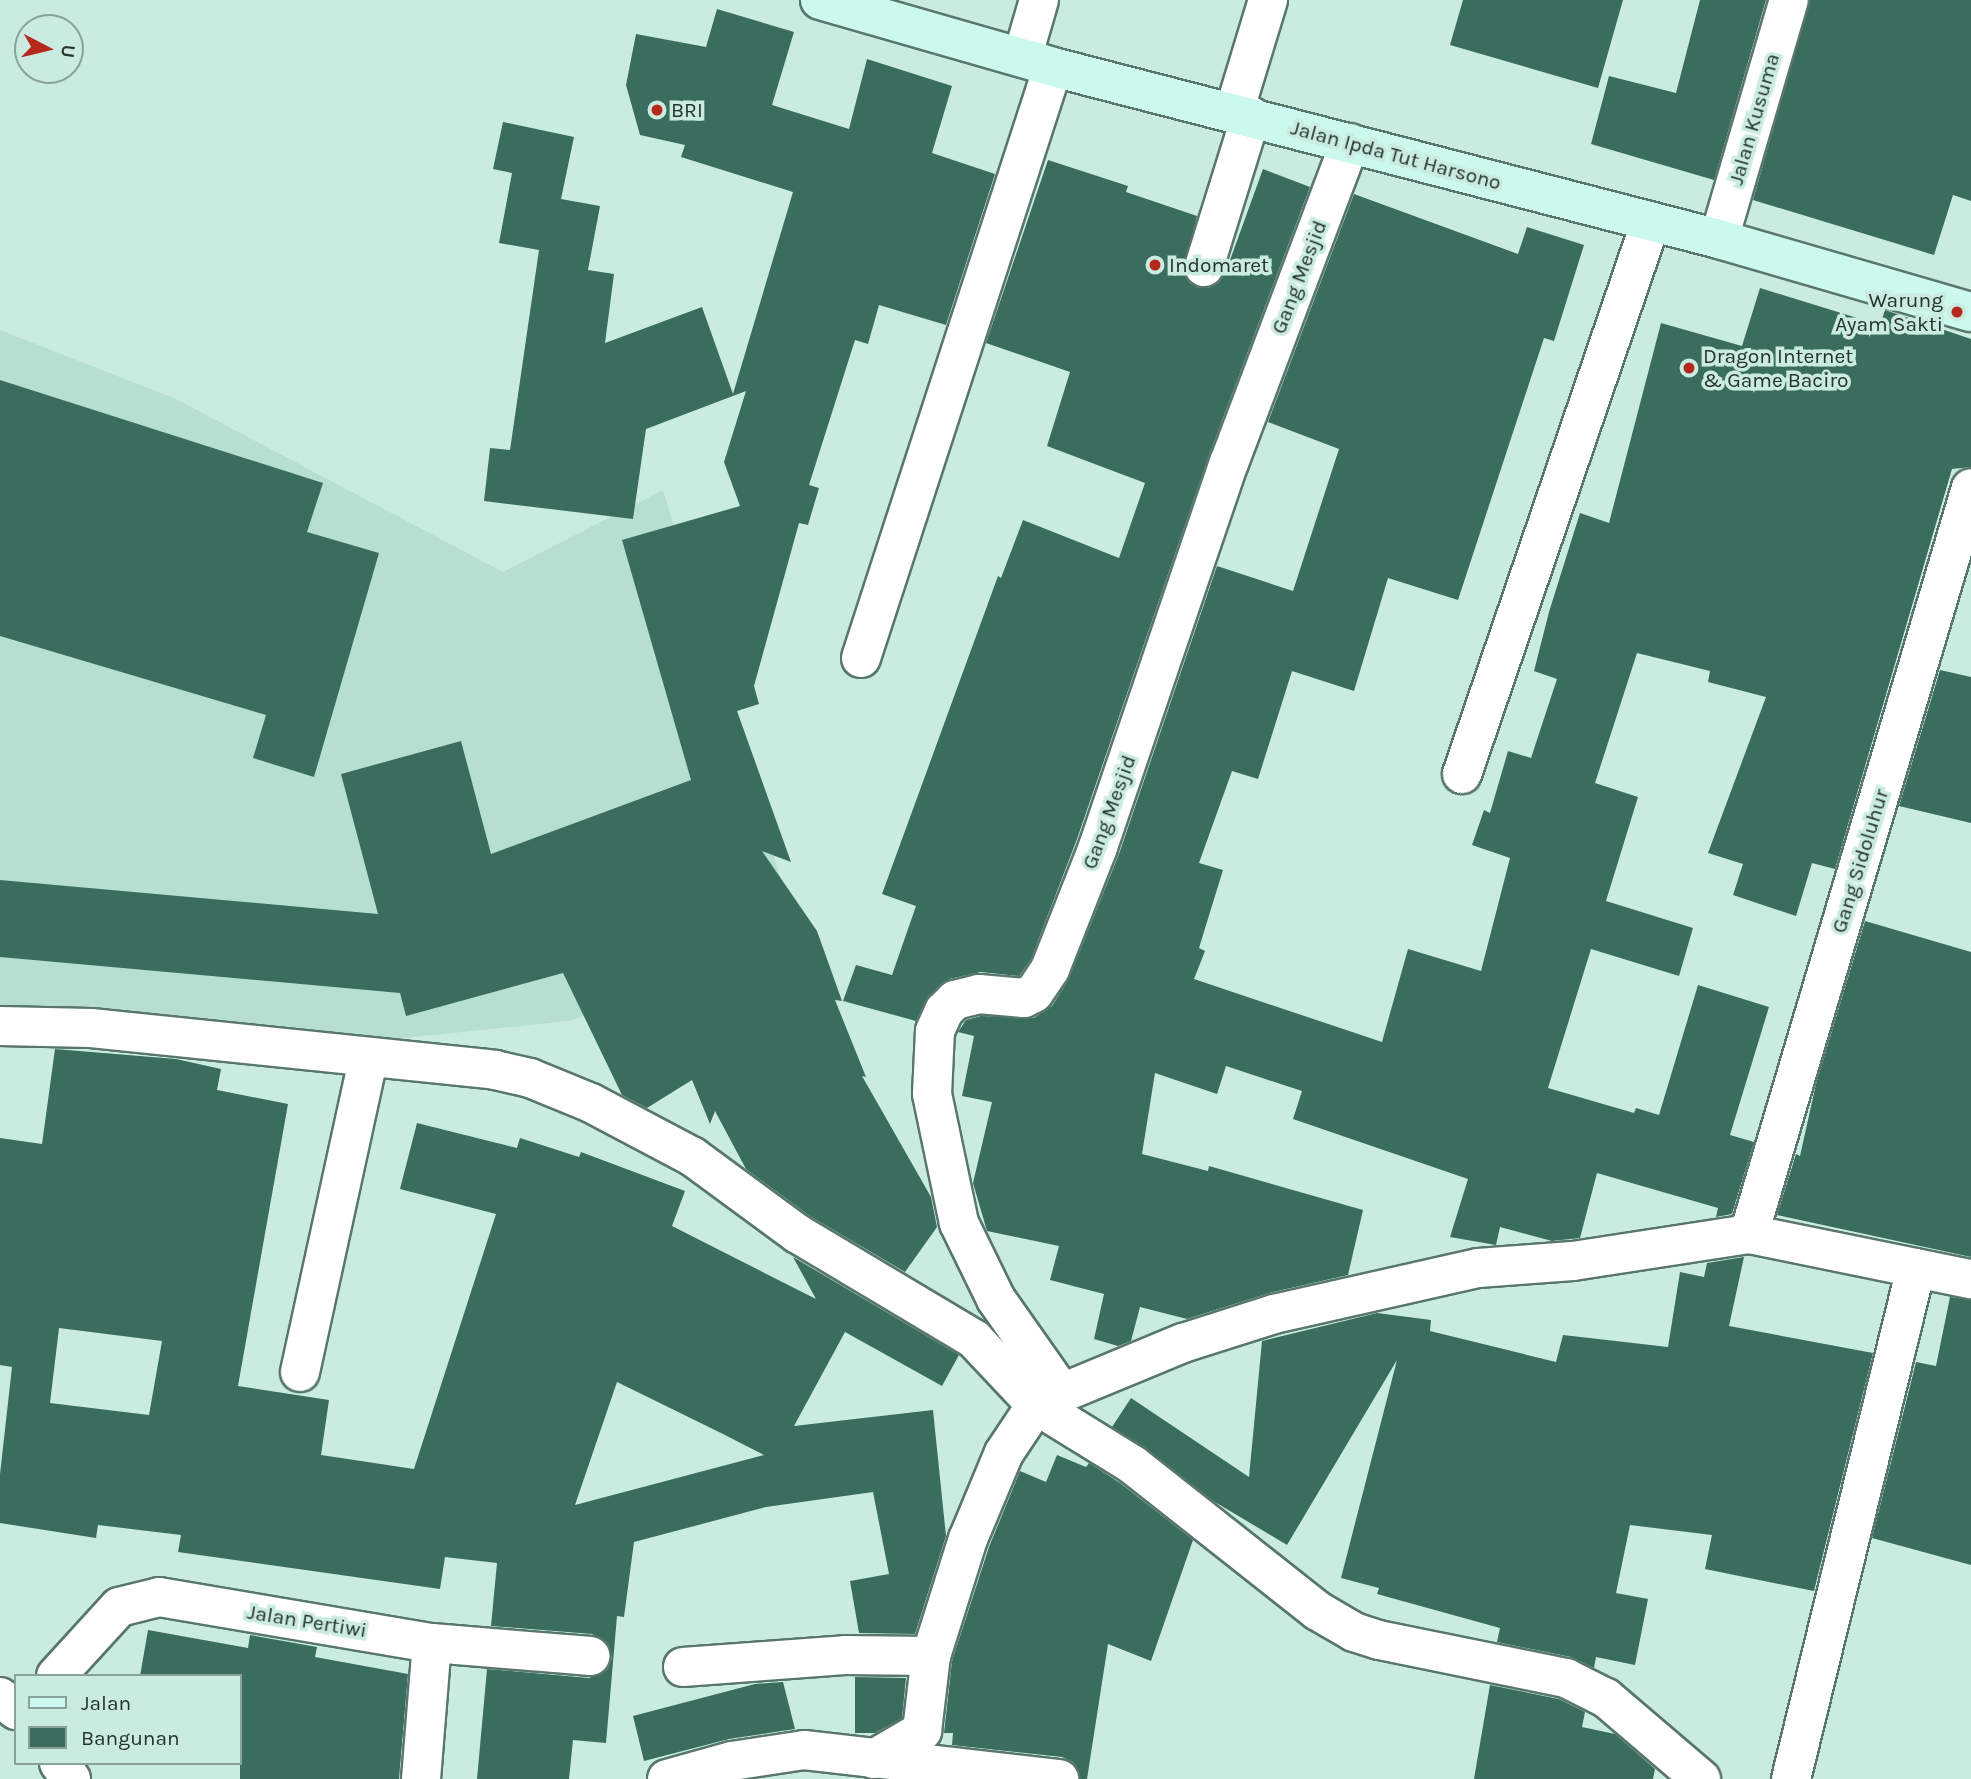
<!DOCTYPE html>
<style>
body{margin:0}
#map{position:relative;width:1971px;height:1779px;overflow:hidden;background:#caebe0;font-family:Karla,sans-serif}
div>[style]{position:absolute}
[style*='--x']{left:calc(var(--x)*1px);top:calc(var(--y)*1px);width:calc(var(--w)*1px);rotate:calc(var(--a)*1deg)}
.built>*{inset:0;background:#b6dfd2}
.building>*{inset:0;background:#3a6d5e}
.roads{filter:drop-shadow(2px 0 #58766c) drop-shadow(-2px 0 #58766c) drop-shadow(0 2px #58766c) drop-shadow(0 -2px #58766c)}
.minor>*{height:38px;margin:-19px;padding:0 19px;transform-origin:19px;border-radius:19px;background:#fff}
.secondary>*{height:38px;margin:-19px;padding:0 19px;transform-origin:19px;border-radius:19px;background:#ccf9ee}
.dots>*{width:19px;height:19px;translate:-50% -50%;box-sizing:border-box;border:4px solid #caebe0;border-radius:50%}
span{translate:-50% -50%;white-space:nowrap;text-align:center;line-height:1.15;-webkit-text-stroke:7px #caebe0;paint-order:stroke}
.poi-label{font-size:21px;color:#25322e}
.left{translate:0 -50%;text-align:left}
.right{translate:-100% -50%;text-align:right}
.street-label{font-size:21px;color:#25322e}
.legend{position:absolute;left:14px;top:1674px;width:228px;height:91px;box-sizing:border-box;background:#caebe0;border:2px solid #88a199;margin:0;padding:9px 12px;list-style:none;font-size:21px;color:#25322e}
.legend li{display:flex;align-items:center;gap:14px;height:35px}
.legend b{width:35px;border:2px solid #88a199}
.north{position:absolute;left:14px;top:14px;width:70px;height:70px;box-sizing:border-box;background:#caebe0;border:2px solid #88a199;border-radius:50%;rotate:97deg;font-size:19px;font-weight:700;line-height:28px;text-align:center;color:#25322e}
.north::after{content:'';display:block;margin:auto;width:24px;height:32px;background:#b6281b;clip-path:polygon(50% 0,100% 100%,50% 72%,0 100%)}
</style>
<div id="map">
<div class="built">
<i style="clip-path:polygon(0 330px,176px 399px,503px 572px,663px 490px,799px 939px,569px 1021px,239px 1055px,0 1014px)"></i>
</div>
<div class="building">
<i style="clip-path:polygon(1463px 0,1623px 0,1598px 88px,1450px 45px)"></i>
<i style="clip-path:polygon(1700px 0,1766px 0,1714px 180px,1591px 144px,1609px 76px,1676px 93px)"></i>
<i style="clip-path:polygon(1810px 0,1971px 0,1971px 201px,1953px 195px,1934px 255px,1753px 200px)"></i>
<i style="clip-path:polygon(717px 9px,794px 32px,772px 105px,849px 129px,867px 59px,952px 86px,932px 153px,995px 174px,946px 325px,879px 305px,868px 344px,855px 340px,809px 485px,819px 488px,808px 525px,799px 523px,754px 686px,759px 704px,737px 711px,791px 862px,762px 851px,817px 931px,842px 1001px,835px 1000px,866px 1077px,862px 1076px,931px 1197px,937px 1227px,905px 1272px,810px 1216px,746px 1169px,715px 1111px,710px 1124px,692px 1080px,647px 1108px,622px 1095px,563px 973px,406px 1016px,400px 993px,0 957px,0 880px,378px 914px,341px 774px,461px 741px,491px 854px,691px 780px,622px 540px,740px 506px,724px 462px,746px 391px,646px 429px,633px 519px,484px 501px,490px 448px,510px 450px,539px 250px,499px 243px,512px 173px,493px 169px,503px 122px,574px 137px,561px 199px,600px 206px,588px 270px,614px 274px,605px 343px,702px 307px,733px 394px,793px 192px,681px 157px,685px 145px,640px 135px,626px 85px,636px 34px,706px 47px)"></i>
<i style="clip-path:polygon(1048px 160px,1128px 186px,1126px 192px,1197px 216px,1183px 271px,1198px 288px,1209px 288px,1225px 274px,1263px 169px,1310px 187px,1209px 455px,1077px 839px,1031px 959px,1019px 976px,981px 972px,949px 979px,928px 996px,916px 1021px,843px 1001px,856px 965px,892px 975px,916px 906px,882px 894px,998px 576px,1001px 578px,1023px 520px,1119px 558px,1145px 483px,1047px 446px,1070px 372px,986px 343px)"></i>
<i style="clip-path:polygon(1354px 194px,1518px 254px,1527px 227px,1584px 245px,1554px 341px,1544px 338px,1458px 600px,1388px 578px,1354px 691px,1292px 671px,1258px 779px,1232px 771px,1199px 863px,1223px 870px,1199px 948px,1205px 951px,1194px 979px,1382px 1042px,1408px 949px,1481px 971px,1510px 858px,1472px 845px,1484px 810px,1490px 813px,1508px 751px,1531px 758px,1557px 679px,1534px 671px,1549px 612px,1580px 513px,1609px 523px,1661px 323px,1742px 346px,1760px 288px,1880px 325px,1885px 310px,1971px 339px,1971px 467px,1952px 469px,1835px 869px,1812px 863px,1796px 916px,1733px 895px,1743px 864px,1708px 853px,1766px 697px,1708px 682px,1710px 671px,1637px 653px,1595px 783px,1638px 797px,1606px 901px,1693px 928px,1679px 976px,1591px 949px,1548px 1088px,1634px 1113px,1636px 1108px,1659px 1115px,1698px 985px,1769px 1007px,1730px 1135px,1754px 1142px,1732px 1214px,1716px 1217px,1718px 1208px,1597px 1173px,1580px 1238px,1552px 1241px,1500px 1227px,1496px 1245px,1450px 1237px,1468px 1179px,1293px 1119px,1302px 1091px,1226px 1066px,1217px 1094px,1155px 1073px,1142px 1154px,1208px 1171px,1209px 1166px,1363px 1210px,1348px 1275px,1269px 1293px,1187px 1319px,1140px 1307px,1131px 1341px,1118px 1346px,1094px 1339px,1104px 1294px,1050px 1280px,1059px 1246px,987px 1231px,973px 1183px,992px 1102px,962px 1096px,974px 1036px,958px 1032px,966px 1020px,981px 1016px,1034px 1018px,1052px 1006px,1068px 981px,1119px 854px,1217px 566px,1293px 591px,1339px 449px,1268px 422px)"></i>
<i style="clip-path:polygon(0 380px,323px 483px,307px 532px,379px 553px,314px 777px,253px 758px,266px 715px,0 636px)"></i>
<i style="clip-path:polygon(1940px 670px,1971px 677px,1971px 823px,1899px 806px)"></i>
<i style="clip-path:polygon(1865px 921px,1971px 952px,1971px 1257px,1777px 1215px,1796px 1154px,1800px 1156px,1816px 1084px)"></i>
<i style="clip-path:polygon(evenodd,55px 1049px,176px 1059px,221px 1069px,217px 1090px,288px 1104px,238px 1386px,329px 1400px,321px 1455px,414px 1469px,496px 1214px,400px 1189px,417px 1123px,517px 1148px,520px 1138px,579px 1157px,581px 1152px,685px 1191px,672px 1226px,816px 1299px,793px 1257px,959px 1355px,942px 1386px,845px 1332px,794px 1426px,933px 1410px,946px 1536px,915px 1634px,859px 1633px,850px 1581px,889px 1574px,873px 1492px,766px 1507px,634px 1542px,624px 1617px,617px 1616px,606px 1743px,573px 1740px,569px 1779px,477px 1779px,487px 1669px,589px 1678px,608px 1669px,612px 1658px,609px 1646px,592px 1634px,491px 1626px,497px 1563px,445px 1557px,440px 1589px,178px 1552px,181px 1535px,98px 1525px,96px 1538px,0 1523px,0 1474px,12px 1367px,0 1365px,0 1138px,42px 1144px,55px 1049px,59px 1328px,162px 1341px,149px 1415px,50px 1403px,59px 1328px,55px 1049px,617px 1382px,723px 1434px,764px 1455px,575px 1505px,617px 1382px)"></i>
<i style="clip-path:polygon(1744px 1257px,1729px 1326px,1873px 1353px,1814px 1591px,1705px 1569px,1712px 1535px,1630px 1525px,1616px 1593px,1648px 1599px,1635px 1665px,1596px 1657px,1594px 1668px,1571px 1657px,1497px 1642px,1500px 1628px,1377px 1594px,1379px 1588px,1341px 1578px,1397px 1360px,1287px 1545px,1215px 1502px,1112px 1427px,1131px 1398px,1249px 1477px,1262px 1341px,1377px 1313px,1431px 1320px,1430px 1331px,1556px 1362px,1563px 1335px,1668px 1347px,1680px 1272px,1704px 1277px,1707px 1263px)"></i>
<i style="clip-path:polygon(1950px 1297px,1971px 1300px,1971px 1565px,1872px 1538px,1916px 1362px,1936px 1366px)"></i>
<i style="clip-path:polygon(1057px 1455px,1086px 1467px,1089px 1463px,1120px 1483px,1193px 1540px,1151px 1661px,1108px 1644px,1087px 1779px,1080px 1779px,1073px 1762px,1062px 1757px,952px 1745px,953px 1733px,944px 1733px,952px 1661px,989px 1547px,1020px 1471px,1046px 1482px)"></i>
<i style="clip-path:polygon(148px 1630px,248px 1648px,250px 1635px,317px 1647px,315px 1657px,408px 1674px,399px 1779px,240px 1779px,240px 1676px,140px 1676px)"></i>
<i style="clip-path:polygon(855px 1677px,906px 1678px,902px 1718px,875px 1733px,855px 1733px)"></i>
<i style="clip-path:polygon(783px 1682px,795px 1729px,729px 1739px,644px 1761px,633px 1716px,755px 1684px)"></i>
<i style="clip-path:polygon(1490px 1685px,1559px 1699px,1585px 1712px,1582px 1727px,1615px 1734px,1655px 1769px,1653px 1779px,1474px 1779px)"></i>
</div>
<div class="roads">
<div class="minor">
<i style="--x:1023;--y:55;--w:57;--a:-73.8"></i>
<i style="--x:1234;--y:112;--w:117;--a:-73.1"></i>
<i style="--x:1719;--y:239;--w:249;--a:-73.7"></i>
<i style="--x:1204;--y:267;--w:158;--a:-72.7"></i>
<i style="--x:861;--y:658;--w:621;--a:-72"></i>
<i style="--x:1462;--y:774;--w:584;--a:-71.13"></i>
<i style="--x:0;--y:1026;--w:91;--a:1.3"></i>
<i style="--x:91;--y:1028;--w:406;--a:5.9"></i>
<i style="--x:495;--y:1070;--w:36;--a:13"></i>
<i style="--x:530;--y:1078;--w:66;--a:22.3"></i>
<i style="--x:591;--y:1103;--w:115;--a:27.9"></i>
<i style="--x:693;--y:1157;--w:130;--a:36.3"></i>
<i style="--x:798;--y:1234;--w:205;--a:30.8"></i>
<i style="--x:974;--y:1339;--w:91;--a:46.8"></i>
<i style="--x:1036;--y:1405;--w:114;--a:31.7"></i>
<i style="--x:1133;--y:1465;--w:236;--a:38.3"></i>
<i style="--x:1318;--y:1611;--w:42;--a:30.3"></i>
<i style="--x:1354;--y:1632;--w:26;--a:18"></i>
<i style="--x:1379;--y:1640;--w:191;--a:11.5"></i>
<i style="--x:1566;--y:1678;--w:45;--a:26.6"></i>
<i style="--x:1606;--y:1698;--w:125;--a:40.5"></i>
<i style="--x:1749;--y:1234;--w:778;--a:-73.43"></i>
<i style="--x:300;--y:1372;--w:320;--a:-77.7"></i>
<i style="--x:1062;--y:1393;--w:115;--a:-125.1"></i>
<i style="--x:996;--y:1299;--w:85;--a:-116"></i>
<i style="--x:959;--y:1223;--w:132;--a:-101.8"></i>
<i style="--x:932;--y:1094;--w:63;--a:-87.3"></i>
<i style="--x:935;--y:1031;--w:22;--a:-66"></i>
<i style="--x:944;--y:1011;--w:16;--a:-45"></i>
<i style="--x:955;--y:1000;--w:25;--a:-14"></i>
<i style="--x:979;--y:994;--w:45;--a:5.1"></i>
<i style="--x:1024;--y:998;--w:11;--a:-27"></i>
<i style="--x:1034;--y:993;--w:29;--a:-56"></i>
<i style="--x:1050;--y:969;--w:131;--a:-68.5"></i>
<i style="--x:1098;--y:847;--w:406;--a:-71.2"></i>
<i style="--x:1229;--y:463;--w:342;--a:-69.3"></i>
<i style="--x:683;--y:1667;--w:162;--a:-4.2"></i>
<i style="--x:845;--y:1655;--w:86;--a:0.7"></i>
<i style="--x:56;--y:1676;--w:93;--a:-47.6"></i>
<i style="--x:119;--y:1607;--w:41;--a:-14"></i>
<i style="--x:159;--y:1597;--w:277;--a:9.6"></i>
<i style="--x:432;--y:1643;--w:159;--a:4.7"></i>
<i style="--x:0;--y:1697;--w:21;--a:39"></i>
<i style="--x:874;--y:1759;--w:56;--a:-30.3"></i>
<i style="--x:922;--y:1731;--w:76;--a:-83.2"></i>
<i style="--x:931;--y:1656;--w:123;--a:-72.5"></i>
<i style="--x:968;--y:1539;--w:93;--a:-67.3"></i>
<i style="--x:1004;--y:1453;--w:58;--a:-56.3"></i>
<i style="--x:1036;--y:1405;--w:29;--a:-25"></i>
<i style="--x:1062;--y:1393;--w:131;--a:-22.5"></i>
<i style="--x:1183;--y:1343;--w:96;--a:-17.7"></i>
<i style="--x:1274;--y:1314;--w:209;--a:-12.7"></i>
<i style="--x:1478;--y:1268;--w:95;--a:-4.2"></i>
<i style="--x:1573;--y:1261;--w:178;--a:-8.7"></i>
<i style="--x:1749;--y:1234;--w:227;--a:11.5"></i>
<i style="--x:59;--y:1763;--w:20;--a:53"></i>
<i style="--x:421;--y:1779;--w:136;--a:-85.4"></i>
<i style="--x:667;--y:1779;--w:67;--a:-15.5"></i>
<i style="--x:732;--y:1761;--w:73;--a:-8.7"></i>
<i style="--x:804;--y:1750;--w:257;--a:6.5"></i>
<i style="--x:1791;--y:1779;--w:526;--a:-76.25"></i>
</div>
<div class="secondary">
<i style="--x:820;--y:0;--w:242;--a:16"></i>
<i style="--x:1053;--y:67;--w:688;--a:14.48"></i>
<i style="--x:1719;--y:239;--w:262;--a:16.2"></i>
</div>
</div>
<div class="dots">
<i style="left:657px;top:110px;background:#b6281b"></i>
<i style="left:1155px;top:265px;background:#b6281b"></i>
<i style="left:1957px;top:312px;background:#b6281b"></i>
<i style="left:1689px;top:368px;background:#b6281b"></i>
</div>
<div class="poi-label">
<span class="left" style="left:671px;top:110px">BRI</span>
<span class="left" style="left:1169px;top:265px">Indomaret</span>
<span class="right" style="left:1943px;top:312px">Warung<br>Ayam Sakti</span>
<span class="left" style="left:1703px;top:368px">Dragon Internet<br>&amp; Game Baciro</span>
</div>
<div class="street-label">
<span style="left:1754px;top:119px;rotate:-74deg">Jalan Kusuma</span>
<span style="left:1396px;top:155px;rotate:15deg">Jalan Ipda Tut Harsono</span>
<span style="left:1299px;top:277px;rotate:-69deg">Gang Mesjid</span>
<span style="left:1109px;top:812px;rotate:-70deg">Gang Mesjid</span>
<span style="left:1860px;top:861px;rotate:-73deg">Gang Sidoluhur</span>
<span style="left:307px;top:1621px;rotate:9deg">Jalan Pertiwi</span>
</div>
<ul class="legend">
<li><b style="height:9px;background:#ccf9ee"></b>Jalan</li>
<li><b style="height:19px;background:#3a6d5e"></b>Bangunan</li>
</ul>
<div class="north">U</div>
</div>
